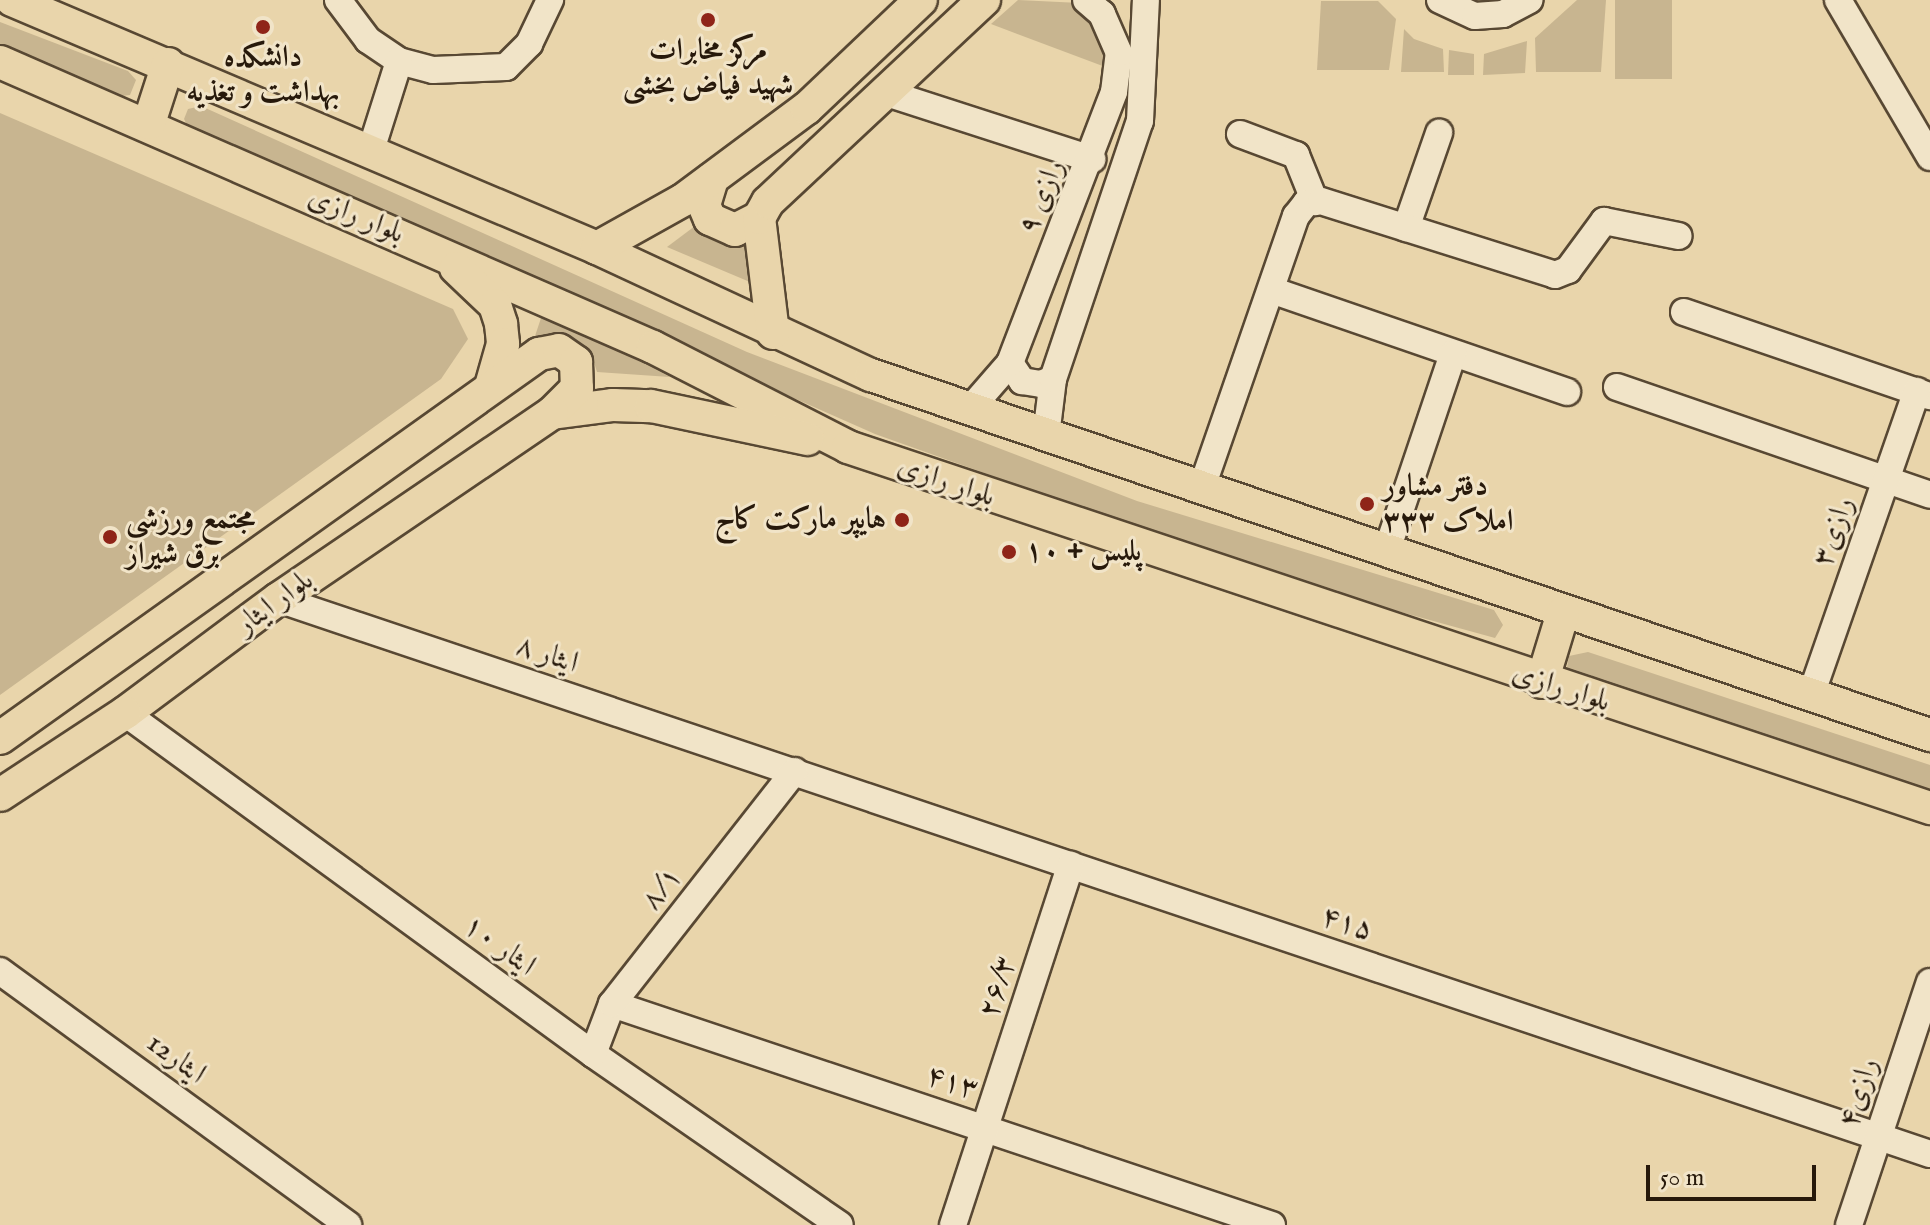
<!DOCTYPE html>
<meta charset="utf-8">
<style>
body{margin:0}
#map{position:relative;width:1930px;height:1225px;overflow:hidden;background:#e9d5ab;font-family:"IM FELL English",Amiri,serif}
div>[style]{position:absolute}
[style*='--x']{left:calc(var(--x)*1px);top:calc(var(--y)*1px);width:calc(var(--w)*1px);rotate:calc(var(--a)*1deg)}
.green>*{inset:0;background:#c8b590;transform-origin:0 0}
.roads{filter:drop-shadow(2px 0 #584833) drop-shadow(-2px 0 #584833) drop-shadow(0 2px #584833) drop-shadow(0 -2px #584833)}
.minor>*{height:26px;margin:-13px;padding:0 13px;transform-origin:13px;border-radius:13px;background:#f1e4c8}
.major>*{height:32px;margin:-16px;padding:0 16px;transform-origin:16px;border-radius:16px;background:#e9d5ab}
.dots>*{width:22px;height:22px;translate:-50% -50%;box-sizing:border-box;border:4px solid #f1e4c8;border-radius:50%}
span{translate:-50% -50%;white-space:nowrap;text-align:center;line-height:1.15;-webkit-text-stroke:6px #f1e4c8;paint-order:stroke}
.poi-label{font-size:30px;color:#27190b;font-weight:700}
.left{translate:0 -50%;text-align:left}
.right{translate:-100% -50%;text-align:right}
.street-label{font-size:30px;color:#27190b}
.scale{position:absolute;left:1646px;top:1165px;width:170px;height:36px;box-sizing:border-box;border:4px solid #27190b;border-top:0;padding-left:10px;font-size:24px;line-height:28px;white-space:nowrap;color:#27190b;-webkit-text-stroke:6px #f1e4c8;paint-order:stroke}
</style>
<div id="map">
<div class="green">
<i style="clip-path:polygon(1018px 0,1080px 3px,1101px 28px,1108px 68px,991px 24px)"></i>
<i style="clip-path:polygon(1577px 0,1606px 0,1601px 72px,1536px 72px,1535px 38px)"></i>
<i style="left:1615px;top:0;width:57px;height:79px"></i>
<i style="clip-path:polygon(1321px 1px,1378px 1px,1396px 19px,1389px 70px,1317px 70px)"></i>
<i style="clip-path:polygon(0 22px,128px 71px,136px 80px,130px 95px,113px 97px,0 48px)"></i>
<i style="clip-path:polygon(1404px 29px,1414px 39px,1443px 49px,1444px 72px,1401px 72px)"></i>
<i style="clip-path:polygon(1527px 41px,1525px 73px,1483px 75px,1484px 54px)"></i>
<i style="clip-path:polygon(1449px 50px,1474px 54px,1474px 75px,1448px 75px)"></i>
<i style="clip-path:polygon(201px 106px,747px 352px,1137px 501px,1494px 610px,1503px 625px,1495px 638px,1281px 579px,875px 434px,190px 131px,184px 119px,188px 109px)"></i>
<i style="clip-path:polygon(0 113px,453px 309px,468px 339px,441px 379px,0 695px)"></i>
<i style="clip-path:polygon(703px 220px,755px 241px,757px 285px,667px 247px)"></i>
<i style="clip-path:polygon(543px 312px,670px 377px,597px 372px,590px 350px,568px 336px,535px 336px)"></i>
<i style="clip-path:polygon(1588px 652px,1930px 765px,1930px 795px,1566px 673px,1569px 656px)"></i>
</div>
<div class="roads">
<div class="minor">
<i style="--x:338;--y:0;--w:50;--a:53.1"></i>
<i style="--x:368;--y:40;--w:37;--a:34"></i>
<i style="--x:399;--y:61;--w:35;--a:15"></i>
<i style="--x:433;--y:70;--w:73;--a:-2.4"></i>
<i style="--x:506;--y:67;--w:33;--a:-45"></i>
<i style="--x:529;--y:44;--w:49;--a:-64.5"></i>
<i style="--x:1440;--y:0;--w:38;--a:25"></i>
<i style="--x:1475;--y:16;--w:28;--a:-4"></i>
<i style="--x:1503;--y:14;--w:30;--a:-28"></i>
<i style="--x:1838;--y:0;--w:182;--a:59.6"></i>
<i style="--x:884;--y:92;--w:219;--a:17.9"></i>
<i style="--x:1240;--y:134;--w:60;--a:20.6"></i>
<i style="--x:1296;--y:155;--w:51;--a:68"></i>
<i style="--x:371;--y:150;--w:93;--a:-72.5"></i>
<i style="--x:1406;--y:228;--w:101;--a:-70.8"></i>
<i style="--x:1274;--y:291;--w:310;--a:19"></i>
<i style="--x:1684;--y:312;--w:260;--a:18.9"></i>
<i style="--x:1010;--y:363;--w:22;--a:56"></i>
<i style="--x:1022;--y:381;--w:19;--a:9"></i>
<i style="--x:1041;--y:384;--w:13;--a:-23"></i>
<i style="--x:1617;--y:387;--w:331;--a:19"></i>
<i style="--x:970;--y:409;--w:61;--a:-49"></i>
<i style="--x:1010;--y:363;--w:290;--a:-69"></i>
<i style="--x:1114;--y:92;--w:39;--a:-83"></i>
<i style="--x:1119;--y:53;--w:43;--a:-113.6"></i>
<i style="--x:1102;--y:14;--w:21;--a:-139"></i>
<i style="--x:1046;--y:436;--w:57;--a:-83"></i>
<i style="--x:1053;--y:379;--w:272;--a:-71.4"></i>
<i style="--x:1140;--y:121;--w:121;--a:-87.2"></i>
<i style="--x:1201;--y:490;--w:290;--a:-70.9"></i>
<i style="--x:1296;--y:216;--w:16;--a:-52"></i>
<i style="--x:1306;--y:203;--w:15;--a:-8"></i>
<i style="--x:1321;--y:201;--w:245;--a:17.5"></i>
<i style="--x:1555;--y:275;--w:14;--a:-21"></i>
<i style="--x:1568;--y:270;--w:61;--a:-53.7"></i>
<i style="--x:1604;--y:221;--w:76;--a:11.3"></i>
<i style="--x:1386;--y:553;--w:210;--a:-71.4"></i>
<i style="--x:278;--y:599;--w:1743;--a:18.57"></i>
<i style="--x:1811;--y:695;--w:322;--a:-70.8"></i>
<i style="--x:125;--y:713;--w:579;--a:36.08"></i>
<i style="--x:593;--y:1054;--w:300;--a:34.7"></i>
<i style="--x:0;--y:971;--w:431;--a:36.1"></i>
<i style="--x:612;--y:1004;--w:696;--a:18.51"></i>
<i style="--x:593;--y:1054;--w:53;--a:-69.2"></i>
<i style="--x:612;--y:1004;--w:296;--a:-51.9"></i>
<i style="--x:953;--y:1225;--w:379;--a:-71.9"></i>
<i style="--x:1849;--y:1225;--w:256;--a:-71.6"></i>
</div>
<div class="major">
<i style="--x:12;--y:0;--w:635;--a:22.97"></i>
<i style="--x:597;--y:248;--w:302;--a:24.9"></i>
<i style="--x:871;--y:375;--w:1119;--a:18.78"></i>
<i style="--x:0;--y:62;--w:712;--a:23.58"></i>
<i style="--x:653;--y:347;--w:219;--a:27.1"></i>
<i style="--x:848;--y:447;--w:1141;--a:18.45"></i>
<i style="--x:149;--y:123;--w:62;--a:-72.1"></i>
<i style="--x:712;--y:179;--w:27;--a:107"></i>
<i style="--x:704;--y:205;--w:15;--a:67"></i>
<i style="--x:710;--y:219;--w:27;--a:24"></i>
<i style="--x:735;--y:230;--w:27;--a:-27"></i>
<i style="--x:597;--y:248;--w:98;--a:-29.2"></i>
<i style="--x:683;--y:200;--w:154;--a:-36.6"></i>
<i style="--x:807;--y:108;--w:157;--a:-43.5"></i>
<i style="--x:456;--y:268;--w:54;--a:43.5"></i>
<i style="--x:495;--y:305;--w:20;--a:72"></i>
<i style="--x:501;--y:324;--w:20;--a:84"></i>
<i style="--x:503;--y:344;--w:44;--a:105.9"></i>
<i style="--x:773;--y:333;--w:116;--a:-96.9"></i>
<i style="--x:759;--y:218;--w:18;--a:-61"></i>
<i style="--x:768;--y:202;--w:296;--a:-43.1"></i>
<i style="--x:552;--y:413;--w:62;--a:-7.5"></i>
<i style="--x:613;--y:405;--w:38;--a:2"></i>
<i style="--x:651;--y:406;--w:160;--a:11.9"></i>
<i style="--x:1542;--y:682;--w:72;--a:-73.1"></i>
<i style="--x:0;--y:738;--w:662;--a:-35.47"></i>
<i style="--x:539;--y:354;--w:20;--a:-11"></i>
<i style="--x:559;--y:350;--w:21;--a:35"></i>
<i style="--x:576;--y:362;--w:26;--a:88"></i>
<i style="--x:577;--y:388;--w:35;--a:135"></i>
<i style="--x:552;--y:413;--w:331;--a:145.8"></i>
<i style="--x:278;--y:599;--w:191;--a:143.3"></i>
<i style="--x:125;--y:713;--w:149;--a:146.7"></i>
</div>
</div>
<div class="dots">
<i style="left:708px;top:20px;background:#8f2418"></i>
<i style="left:263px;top:27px;background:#8f2418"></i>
<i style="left:1367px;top:504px;background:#8f2418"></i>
<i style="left:902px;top:520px;background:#8f2418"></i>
<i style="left:110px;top:537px;background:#8f2418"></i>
<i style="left:1009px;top:552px;background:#8f2418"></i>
</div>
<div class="poi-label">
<span style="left:708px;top:68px">مرکز مخابرات<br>شهید فیاض بخشی</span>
<span style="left:263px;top:75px">دانشکده<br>بهداشت و تغذیه</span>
<span class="left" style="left:1383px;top:504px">دفتر مشاور<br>املاک ۳۳۳</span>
<span class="left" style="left:126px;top:537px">مجتمع ورزشی<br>برق شیراز</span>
<span class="right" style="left:886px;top:520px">هایپر مارکت کاج</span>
<span class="left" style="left:1025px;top:552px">پلیس + ۱۰</span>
</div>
<div class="street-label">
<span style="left:1042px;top:197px;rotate:-68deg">رازی ۹</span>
<span style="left:356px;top:216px;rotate:23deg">بلوار رازی</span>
<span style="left:946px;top:482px;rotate:19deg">بلوار رازی</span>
<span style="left:1834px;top:532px;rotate:-71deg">رازی۳</span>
<span style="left:275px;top:603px;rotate:-36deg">بلوار ایثار</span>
<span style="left:547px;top:655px;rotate:18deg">ایثار ۸</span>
<span style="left:1561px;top:688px;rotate:18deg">بلوار رازی</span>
<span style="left:662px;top:889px;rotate:-52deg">۸/۱</span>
<span style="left:1347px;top:924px;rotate:19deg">۴۱۵</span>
<span style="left:499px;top:946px;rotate:36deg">ایثار ۱۰</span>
<span style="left:998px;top:987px;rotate:-72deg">۲۶/۳</span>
<span style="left:176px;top:1059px;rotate:36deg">ایثار12</span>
<span style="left:952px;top:1083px;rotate:18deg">۴۱۳</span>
<span style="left:1859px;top:1093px;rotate:-72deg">رازی۴</span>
</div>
<div class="scale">50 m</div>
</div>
